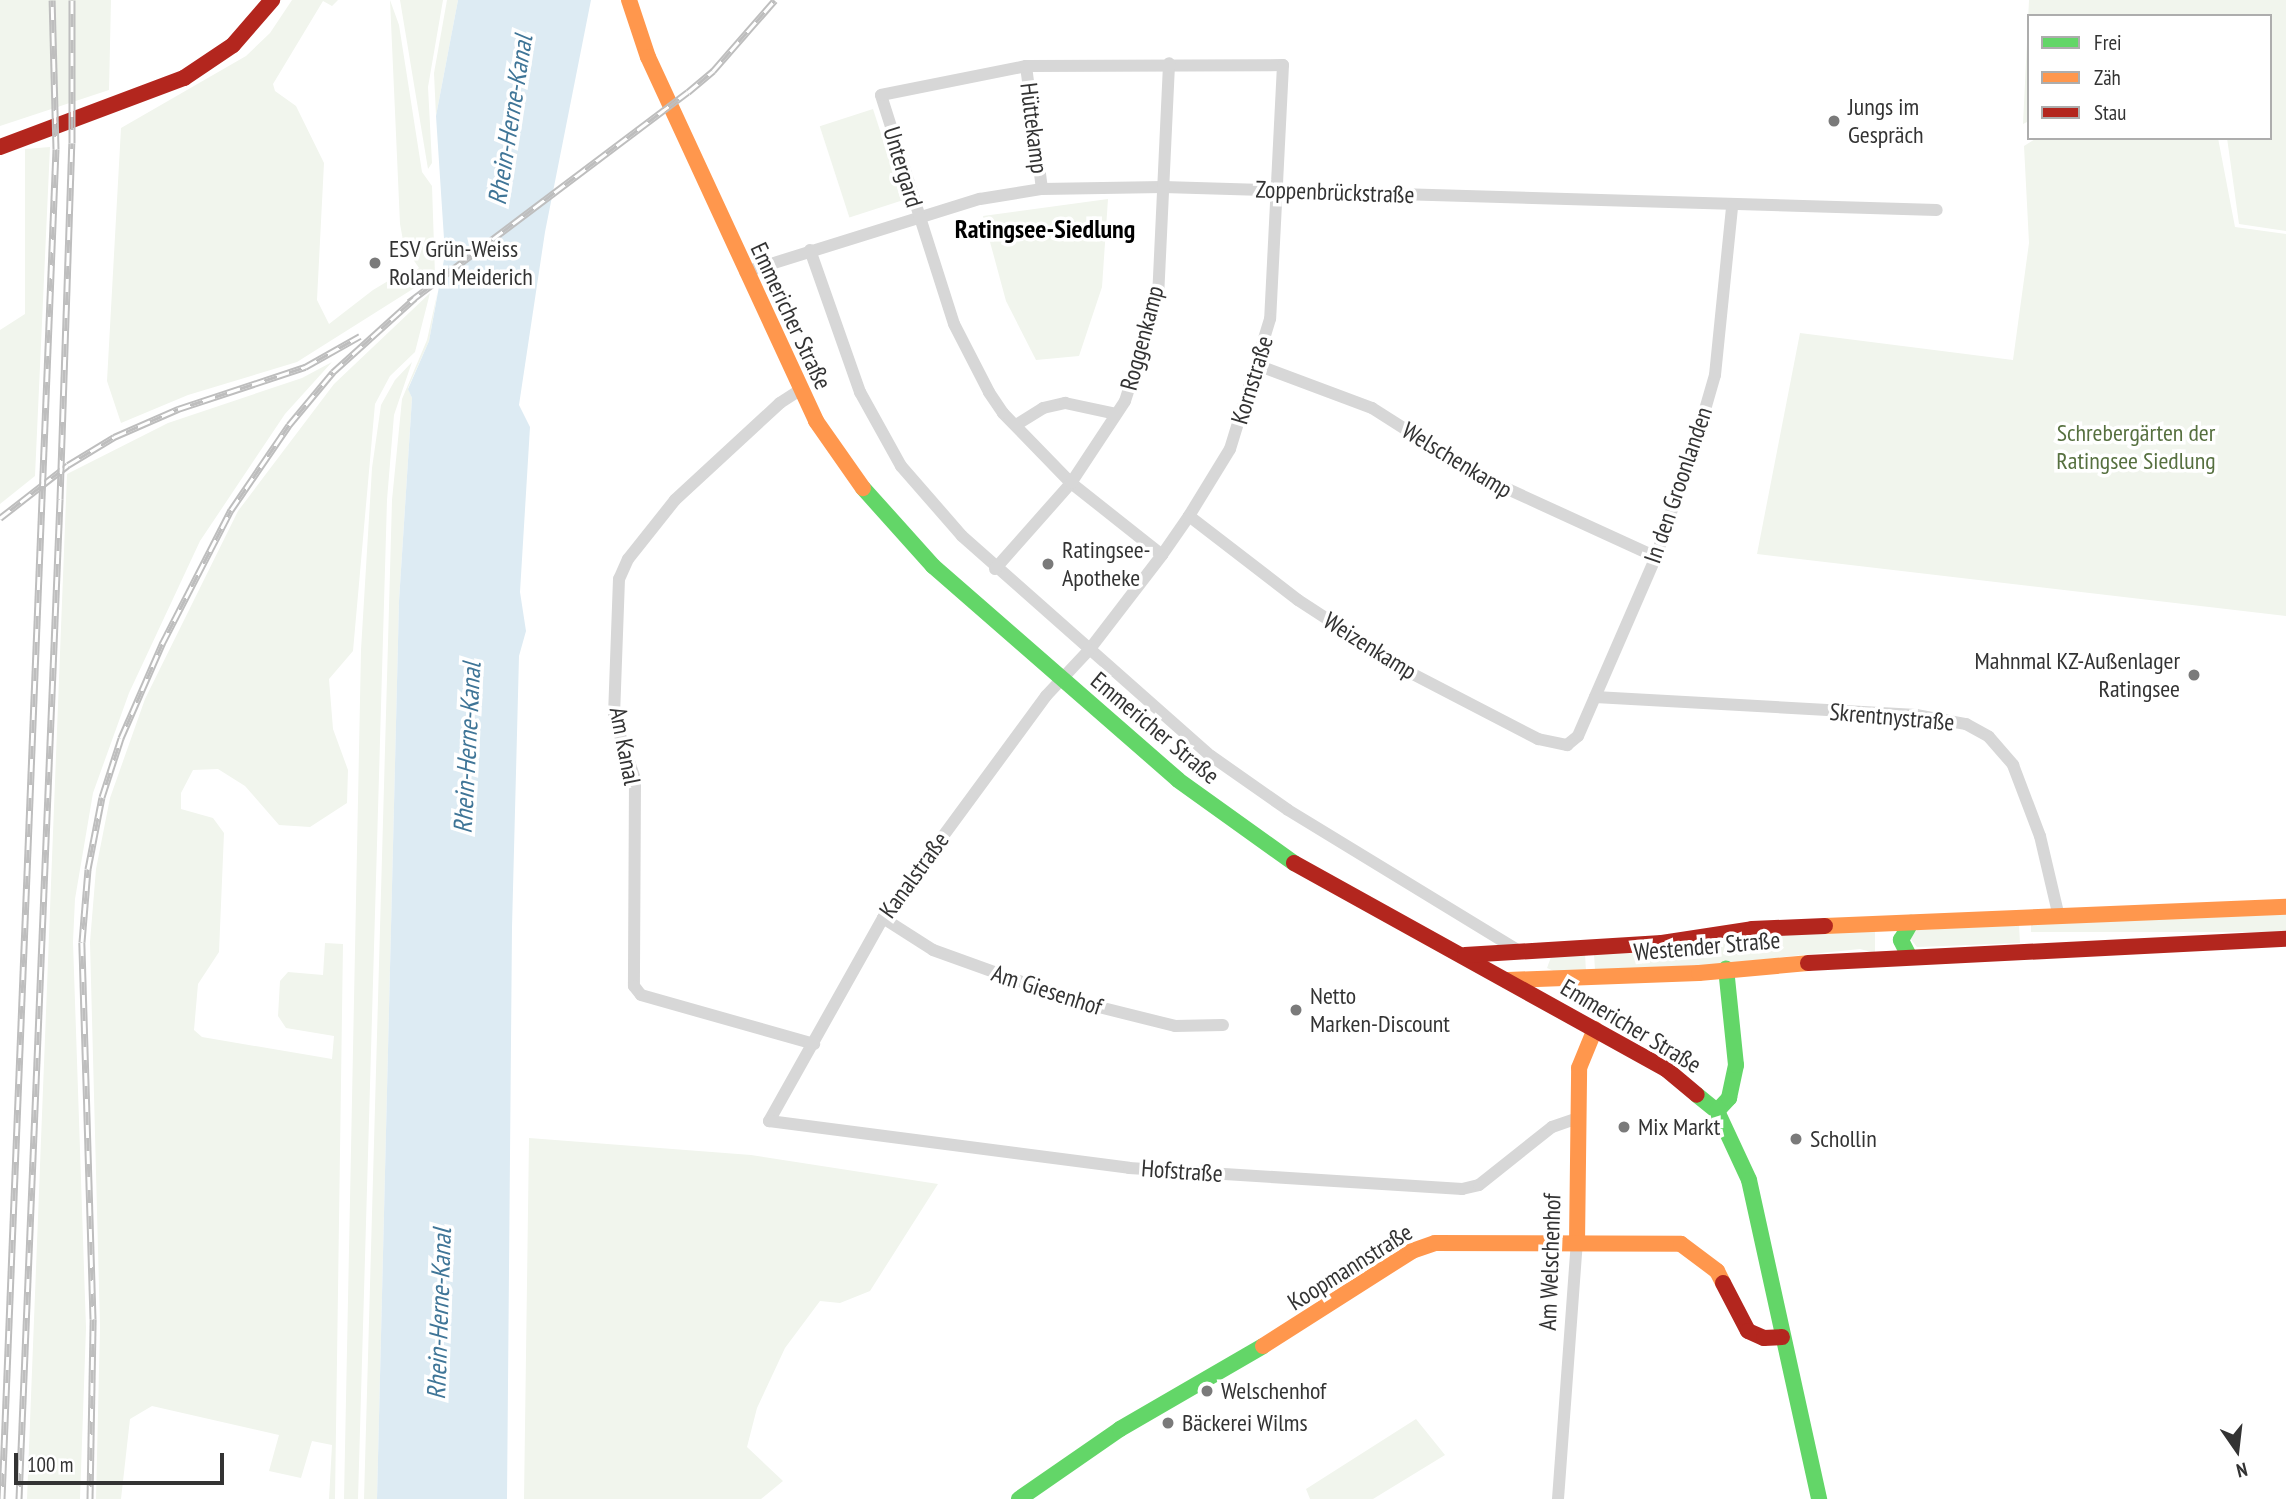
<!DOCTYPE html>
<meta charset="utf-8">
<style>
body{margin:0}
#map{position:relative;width:2286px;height:1499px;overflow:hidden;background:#fff;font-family:"PT Sans Narrow",sans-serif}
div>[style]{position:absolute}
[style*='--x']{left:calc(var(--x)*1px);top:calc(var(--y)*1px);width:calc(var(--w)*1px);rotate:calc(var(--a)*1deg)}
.green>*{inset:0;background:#f1f5ed;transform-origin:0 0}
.water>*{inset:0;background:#ddebf3}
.street>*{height:12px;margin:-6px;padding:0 6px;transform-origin:6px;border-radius:6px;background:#d7d7d7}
.fast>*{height:16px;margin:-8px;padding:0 8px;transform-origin:8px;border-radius:8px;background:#63d668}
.slow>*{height:16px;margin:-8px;padding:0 8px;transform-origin:8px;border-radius:8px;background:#ff974d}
.jam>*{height:16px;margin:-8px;padding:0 8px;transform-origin:8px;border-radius:8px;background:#b3261e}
.rail>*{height:7px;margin-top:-3.5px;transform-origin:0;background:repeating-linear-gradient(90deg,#fff 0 13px,#bebebe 0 26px);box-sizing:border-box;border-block:2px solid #bebebe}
.dots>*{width:19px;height:19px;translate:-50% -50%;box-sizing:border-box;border:4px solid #fff;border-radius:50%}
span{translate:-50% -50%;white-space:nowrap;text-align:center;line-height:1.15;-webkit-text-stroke:7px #fff;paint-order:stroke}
.poi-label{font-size:24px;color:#333}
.left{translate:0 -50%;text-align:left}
.right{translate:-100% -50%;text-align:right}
.street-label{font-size:24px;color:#333}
.park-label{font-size:24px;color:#56703f}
.water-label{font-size:26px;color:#3f7597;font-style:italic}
.neighbourhood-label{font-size:26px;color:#000;font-weight:700}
.legend{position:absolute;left:2027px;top:14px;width:245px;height:126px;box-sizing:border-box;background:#fff;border:2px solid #adadad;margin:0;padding:9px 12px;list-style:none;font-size:21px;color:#333}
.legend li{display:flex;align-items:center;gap:14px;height:35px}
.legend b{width:35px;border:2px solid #adadad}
.north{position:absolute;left:2202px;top:1415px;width:70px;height:70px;-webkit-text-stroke:5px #fff;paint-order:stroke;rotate:166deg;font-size:19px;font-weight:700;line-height:28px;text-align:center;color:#333}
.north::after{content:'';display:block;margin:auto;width:24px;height:32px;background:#333;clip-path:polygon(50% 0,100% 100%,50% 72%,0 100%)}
.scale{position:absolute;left:14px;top:1453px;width:210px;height:32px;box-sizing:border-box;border:4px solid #333;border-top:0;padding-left:9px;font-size:21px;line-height:24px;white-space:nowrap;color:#333;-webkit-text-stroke:5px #fff;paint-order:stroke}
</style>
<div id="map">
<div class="green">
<i style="clip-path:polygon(0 0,111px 0,109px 90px,0 126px)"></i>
<i style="clip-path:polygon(292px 0,338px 0,332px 6px,323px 1px,273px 84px,275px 91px,296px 106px,324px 163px,317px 300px,329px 324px,373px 290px,393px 278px,397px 284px,419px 268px,404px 246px,400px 224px,390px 0,399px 25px,422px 172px,432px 186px,435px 275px,297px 362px,188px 395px,121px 423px,107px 381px,121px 128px,246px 56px,270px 33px)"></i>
<i style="clip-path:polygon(400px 0,443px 0,428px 87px,432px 163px,428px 169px)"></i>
<i style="clip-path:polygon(447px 0,458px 0,436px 116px,434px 73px)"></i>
<i style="clip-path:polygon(2029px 0,2286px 0,2286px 231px,2239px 224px,2227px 138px,2270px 138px,2270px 16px,2029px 16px,2029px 121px,2023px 124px)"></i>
<i style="left:873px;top:109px;width:96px;height:56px;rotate:72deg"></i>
<i style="clip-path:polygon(2037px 138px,2218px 138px,2235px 227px,2286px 234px,2286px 616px,1757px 554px,1800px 333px,2013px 360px,2029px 243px,2024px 146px)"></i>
<i style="clip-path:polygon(50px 147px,35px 476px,0 504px,0 330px,25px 314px,25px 149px)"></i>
<i style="clip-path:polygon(1108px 199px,1102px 287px,1079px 356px,1036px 360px,1006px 301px,983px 216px)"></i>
<i style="clip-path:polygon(438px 290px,429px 341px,408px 388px,412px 398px,399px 601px,377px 1499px,364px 1499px,392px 500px,402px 399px,427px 340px)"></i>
<i style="clip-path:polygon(430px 293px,415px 352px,390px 376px,375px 404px,353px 651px,329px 679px,333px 729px,348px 770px,347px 803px,310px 827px,279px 825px,245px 786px,218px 769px,193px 770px,181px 793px,181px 809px,213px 818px,224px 833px,219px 952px,198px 984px,194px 1030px,202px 1037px,332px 1059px,334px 1036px,286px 1028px,278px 1016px,280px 981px,288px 972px,323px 975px,325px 943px,343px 944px,335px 1499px,329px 1499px,332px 1445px,312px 1441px,301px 1478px,269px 1471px,279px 1435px,152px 1406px,130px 1419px,121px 1499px,96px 1499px,100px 1326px,90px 942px,96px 869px,110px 798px,145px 699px,238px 511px,334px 384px)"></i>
<i style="clip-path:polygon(332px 362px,285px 414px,200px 541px,129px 693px,93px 793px,75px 899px,73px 942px,86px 1328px,80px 1499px,27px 1499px,67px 474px,168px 423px,302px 378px)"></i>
<i style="clip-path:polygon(412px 362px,394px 415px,387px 500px,358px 1499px,344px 1499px,361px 650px,372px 468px,381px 405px,395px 380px)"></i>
<i style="left:2286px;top:914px;width:18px;height:255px;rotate:90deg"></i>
<i style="clip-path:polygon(2019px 925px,2020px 943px,1917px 947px,1909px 937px,1917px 930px)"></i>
<i style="clip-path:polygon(1875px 927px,1875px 953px,1860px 949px,1698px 966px,1595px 970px,1594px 954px)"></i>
<i style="clip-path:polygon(1585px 954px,1586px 971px,1556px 972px,1547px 968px,1551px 957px)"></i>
<i style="clip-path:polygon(529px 1138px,751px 1155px,938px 1184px,870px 1291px,840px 1303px,820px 1301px,785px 1348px,757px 1408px,747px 1447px,783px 1481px,761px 1499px,524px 1499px)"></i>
<i style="clip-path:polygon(1416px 1419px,1445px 1455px,1373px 1499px,1310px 1499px,1306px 1489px)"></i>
</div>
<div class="water">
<i style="clip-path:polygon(458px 0,591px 0,545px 232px,519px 405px,530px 427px,520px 592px,526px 631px,519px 656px,512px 928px,507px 1499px,377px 1499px,399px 601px,412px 398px,408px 389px,429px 341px,445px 254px,436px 116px)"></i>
</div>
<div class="street">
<i style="--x:1026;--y:66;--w:124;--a:82.6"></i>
<i style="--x:810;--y:250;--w:151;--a:70.6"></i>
<i style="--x:860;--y:392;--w:85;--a:61"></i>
<i style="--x:901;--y:466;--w:93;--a:48.9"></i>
<i style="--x:962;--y:536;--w:332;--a:41.5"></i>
<i style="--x:1211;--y:756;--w:94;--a:35"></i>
<i style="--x:1288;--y:810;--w:273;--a:31.4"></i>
<i style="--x:745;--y:272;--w:246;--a:-17.3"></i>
<i style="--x:980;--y:199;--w:63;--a:-9.2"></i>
<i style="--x:1042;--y:189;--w:121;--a:-0.9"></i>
<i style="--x:1163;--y:187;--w:774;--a:1.7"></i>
<i style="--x:1257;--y:365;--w:123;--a:20.5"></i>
<i style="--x:1372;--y:408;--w:125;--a:32.5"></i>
<i style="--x:1477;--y:475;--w:197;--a:24.6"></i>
<i style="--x:800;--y:390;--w:24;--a:147"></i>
<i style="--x:780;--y:403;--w:143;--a:137.3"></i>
<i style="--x:675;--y:500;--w:75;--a:128.5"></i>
<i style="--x:628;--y:559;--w:22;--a:114"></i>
<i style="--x:619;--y:579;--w:139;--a:92.1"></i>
<i style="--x:614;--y:718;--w:65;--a:71"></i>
<i style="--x:635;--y:779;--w:207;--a:90.3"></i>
<i style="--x:634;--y:986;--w:11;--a:52"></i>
<i style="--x:641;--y:995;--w:180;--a:15.8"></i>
<i style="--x:1016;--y:425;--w:32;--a:-32"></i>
<i style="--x:1043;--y:408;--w:23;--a:-13"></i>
<i style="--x:1065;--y:403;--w:52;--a:12.2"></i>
<i style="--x:1189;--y:516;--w:138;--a:37.6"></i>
<i style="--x:1298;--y:600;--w:130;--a:33.1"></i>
<i style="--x:1407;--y:671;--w:148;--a:27.4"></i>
<i style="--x:1538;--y:739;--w:30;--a:12"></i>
<i style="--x:1567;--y:745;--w:14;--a:-39"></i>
<i style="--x:1578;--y:736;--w:195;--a:-66.5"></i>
<i style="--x:1656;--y:557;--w:145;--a:-71.4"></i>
<i style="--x:1702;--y:420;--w:47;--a:-73.9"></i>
<i style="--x:1715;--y:375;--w:169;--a:-84.2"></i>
<i style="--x:1162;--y:555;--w:116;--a:-141.6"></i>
<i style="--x:1071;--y:483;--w:98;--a:-134.2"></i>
<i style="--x:1003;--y:413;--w:25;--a:-124"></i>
<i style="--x:989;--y:392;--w:76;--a:-117.2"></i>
<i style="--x:954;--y:324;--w:240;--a:-107.7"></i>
<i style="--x:881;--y:95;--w:148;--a:-11.3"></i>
<i style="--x:1026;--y:66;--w:257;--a:-0.2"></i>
<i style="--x:1283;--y:65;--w:254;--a:92.9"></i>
<i style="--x:1270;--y:319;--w:136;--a:107.1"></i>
<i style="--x:1230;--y:449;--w:79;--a:121.5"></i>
<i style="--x:1189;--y:516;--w:47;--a:124.7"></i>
<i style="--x:1162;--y:555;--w:120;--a:127.5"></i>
<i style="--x:1089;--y:650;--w:63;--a:133.1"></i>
<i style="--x:1046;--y:696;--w:275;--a:126.3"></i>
<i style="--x:883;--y:918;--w:233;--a:119.3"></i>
<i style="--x:769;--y:1121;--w:363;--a:7.4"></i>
<i style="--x:1129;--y:1168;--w:334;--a:3.6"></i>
<i style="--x:1462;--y:1189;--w:17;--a:-13"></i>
<i style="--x:1479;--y:1185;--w:93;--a:-38.5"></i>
<i style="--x:1552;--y:1127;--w:24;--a:-19"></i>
<i style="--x:995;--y:569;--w:115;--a:-48.5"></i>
<i style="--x:1071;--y:483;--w:98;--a:-56.6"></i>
<i style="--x:1125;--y:401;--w:108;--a:-72.2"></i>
<i style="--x:1158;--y:298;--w:235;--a:-87.3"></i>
<i style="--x:1595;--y:697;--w:322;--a:3.2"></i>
<i style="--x:1916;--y:715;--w:51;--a:10.2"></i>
<i style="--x:1966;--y:724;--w:26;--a:29"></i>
<i style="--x:1989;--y:737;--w:37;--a:49"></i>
<i style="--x:2013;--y:765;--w:76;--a:69.2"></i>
<i style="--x:2040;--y:836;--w:83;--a:76.8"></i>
<i style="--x:883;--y:918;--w:59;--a:32.6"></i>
<i style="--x:933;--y:950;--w:151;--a:19.8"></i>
<i style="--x:1075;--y:1001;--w:103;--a:14"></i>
<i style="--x:1175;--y:1026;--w:48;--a:-1.2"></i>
<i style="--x:1558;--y:1499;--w:257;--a:-85.8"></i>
</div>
<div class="fast">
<i style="--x:863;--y:488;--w:105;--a:48.1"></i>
<i style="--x:933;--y:566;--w:325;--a:41.1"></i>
<i style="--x:1178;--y:780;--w:143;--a:35.6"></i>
<i style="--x:1908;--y:954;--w:16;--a:-117"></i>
<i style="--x:1901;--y:940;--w:20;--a:-60"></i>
<i style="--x:1697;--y:1095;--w:26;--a:39"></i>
<i style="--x:1717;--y:1111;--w:76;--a:65.1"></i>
<i style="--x:1749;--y:1180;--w:327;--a:77.6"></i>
<i style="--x:1717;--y:1111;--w:18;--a:-47"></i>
<i style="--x:1729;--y:1098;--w:34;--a:-78"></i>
<i style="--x:1736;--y:1065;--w:97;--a:-95.9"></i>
<i style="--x:1019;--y:1499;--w:123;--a:-34.7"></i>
<i style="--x:1120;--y:1429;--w:165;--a:-30.1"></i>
</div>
<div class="slow">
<i style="--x:629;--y:0;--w:60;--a:71.6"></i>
<i style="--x:648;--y:57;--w:401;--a:65.2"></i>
<i style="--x:816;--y:421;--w:82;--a:55"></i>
<i style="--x:1825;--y:926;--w:461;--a:-2.4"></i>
<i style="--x:1508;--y:980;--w:191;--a:-2.1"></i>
<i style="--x:1699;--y:973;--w:109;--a:-5.2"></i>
<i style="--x:1577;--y:1243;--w:175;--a:-89.3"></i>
<i style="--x:1579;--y:1068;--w:42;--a:-67.7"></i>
<i style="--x:1263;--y:1346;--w:177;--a:-32.5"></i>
<i style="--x:1412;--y:1251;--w:24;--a:-19"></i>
<i style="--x:1435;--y:1243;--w:246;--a:0.2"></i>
<i style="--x:1681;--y:1244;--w:45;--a:36.9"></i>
<i style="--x:1717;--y:1271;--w:13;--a:63"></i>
</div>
<div class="jam">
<i style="--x:0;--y:147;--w:197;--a:-20.6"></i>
<i style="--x:184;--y:78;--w:59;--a:-34"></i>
<i style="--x:233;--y:45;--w:60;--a:-49.1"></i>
<i style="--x:1294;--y:863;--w:425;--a:29"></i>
<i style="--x:1666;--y:1069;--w:40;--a:40"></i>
<i style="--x:1465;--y:955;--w:197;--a:-3.5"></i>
<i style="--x:1662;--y:943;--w:91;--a:-8.8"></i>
<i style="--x:1752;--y:929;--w:73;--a:-2.4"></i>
<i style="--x:1808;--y:963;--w:479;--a:-2.9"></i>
<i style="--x:1723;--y:1283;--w:54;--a:62.5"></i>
<i style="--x:1748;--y:1331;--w:17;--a:24"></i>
<i style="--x:1764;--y:1338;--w:18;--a:-3"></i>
</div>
<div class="rail">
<i style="--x:409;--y:302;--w:349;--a:-37"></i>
<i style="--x:688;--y:92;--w:33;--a:-40"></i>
<i style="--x:713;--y:71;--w:94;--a:-48.9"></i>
<i style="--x:0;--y:518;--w:86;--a:-37.9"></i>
<i style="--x:68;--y:465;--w:54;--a:-31.3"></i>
<i style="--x:114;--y:437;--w:70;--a:-23.6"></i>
<i style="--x:178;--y:409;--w:134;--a:-18.3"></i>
<i style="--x:305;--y:367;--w:63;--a:-29.4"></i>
<i style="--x:2;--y:1499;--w:1351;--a:-87.71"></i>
<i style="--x:56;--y:149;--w:149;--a:-91.5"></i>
<i style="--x:19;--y:1499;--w:1001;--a:-87.65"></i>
<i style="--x:60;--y:499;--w:356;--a:-88.1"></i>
<i style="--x:72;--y:143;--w:143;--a:-90"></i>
<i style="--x:90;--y:1499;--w:180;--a:-89"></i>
<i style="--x:93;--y:1319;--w:377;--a:-91.7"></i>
<i style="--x:82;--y:942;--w:73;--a:-85.3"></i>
<i style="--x:88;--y:869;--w:73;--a:-79"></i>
<i style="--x:102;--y:797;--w:62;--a:-72.1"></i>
<i style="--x:121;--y:738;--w:103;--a:-66.4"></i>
<i style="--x:162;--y:644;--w:151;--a:-62.8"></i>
<i style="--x:231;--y:510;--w:103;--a:-55.7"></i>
<i style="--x:289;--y:425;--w:69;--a:-50.3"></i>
<i style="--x:333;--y:372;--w:110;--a:-42.1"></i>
</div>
<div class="dots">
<i style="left:1834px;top:121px;background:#7a7a7a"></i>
<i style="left:375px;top:263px;background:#7a7a7a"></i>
<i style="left:1048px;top:564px;background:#7a7a7a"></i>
<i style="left:2194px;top:675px;background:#7a7a7a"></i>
<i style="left:1296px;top:1010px;background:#7a7a7a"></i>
<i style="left:1624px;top:1127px;background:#7a7a7a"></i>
<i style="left:1796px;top:1139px;background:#7a7a7a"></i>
<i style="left:1207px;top:1391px;background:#7a7a7a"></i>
<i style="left:1168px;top:1423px;background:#7a7a7a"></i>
</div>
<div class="poi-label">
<span class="left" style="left:1848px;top:121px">Jungs im<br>Gespräch</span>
<span class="left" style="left:389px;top:263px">ESV Grün-Weiss<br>Roland Meiderich</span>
<span class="left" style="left:1062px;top:564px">Ratingsee-<br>Apotheke</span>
<span class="right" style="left:2180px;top:675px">Mahnmal KZ-Außenlager<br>Ratingsee</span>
<span class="left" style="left:1310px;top:1010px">Netto<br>Marken-Discount</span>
<span class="left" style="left:1638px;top:1127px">Mix Markt</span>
<span class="left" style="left:1810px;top:1139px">Schollin</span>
<span class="left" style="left:1221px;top:1391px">Welschenhof</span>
<span class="left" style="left:1182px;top:1423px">Bäckerei Wilms</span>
</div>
<div class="street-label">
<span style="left:1034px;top:128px;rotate:83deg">Hüttekamp</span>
<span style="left:903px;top:167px;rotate:73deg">Untergard</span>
<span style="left:1335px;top:192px;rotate:2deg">Zoppenbrückstraße</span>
<span style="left:791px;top:316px;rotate:65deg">Emmericher Straße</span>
<span style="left:1142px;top:338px;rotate:-75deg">Roggenkamp</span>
<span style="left:1252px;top:380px;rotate:-73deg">Kornstraße</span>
<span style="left:1457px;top:460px;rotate:31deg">Welschenkamp</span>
<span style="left:1678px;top:485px;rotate:-71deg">In den Groonlanden</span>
<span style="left:1370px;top:646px;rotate:32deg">Weizenkamp</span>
<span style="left:1892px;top:717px;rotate:5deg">Skrentnystraße</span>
<span style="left:1155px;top:728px;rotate:40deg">Emmericher Straße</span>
<span style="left:625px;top:746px;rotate:79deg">Am Kanal</span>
<span style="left:914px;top:875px;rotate:-54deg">Kanalstraße</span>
<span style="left:1707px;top:946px;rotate:-5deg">Westender Straße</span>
<span style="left:1047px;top:990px;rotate:18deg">Am Giesenhof</span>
<span style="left:1631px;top:1026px;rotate:31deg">Emmericher Straße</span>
<span style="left:1182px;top:1171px;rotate:4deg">Hofstraße</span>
<span style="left:1550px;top:1262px;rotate:-88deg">Am Welschenhof</span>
<span style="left:1350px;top:1267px;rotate:-32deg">Koopmannstraße</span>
</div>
<div class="park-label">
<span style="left:2136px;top:447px">Schrebergärten der<br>Ratingsee Siedlung</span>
</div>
<div class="water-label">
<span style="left:510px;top:120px;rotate:-81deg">Rhein-Herne-Kanal</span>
<span style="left:467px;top:748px;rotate:-87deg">Rhein-Herne-Kanal</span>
<span style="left:439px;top:1314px;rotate:-88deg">Rhein-Herne-Kanal</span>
</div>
<div class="neighbourhood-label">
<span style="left:1045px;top:229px">Ratingsee-Siedlung</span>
</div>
<ul class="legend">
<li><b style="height:9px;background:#63d668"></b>Frei</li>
<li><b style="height:9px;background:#ff974d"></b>Zäh</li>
<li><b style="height:9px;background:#b3261e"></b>Stau</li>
</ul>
<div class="north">N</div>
<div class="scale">100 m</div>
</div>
